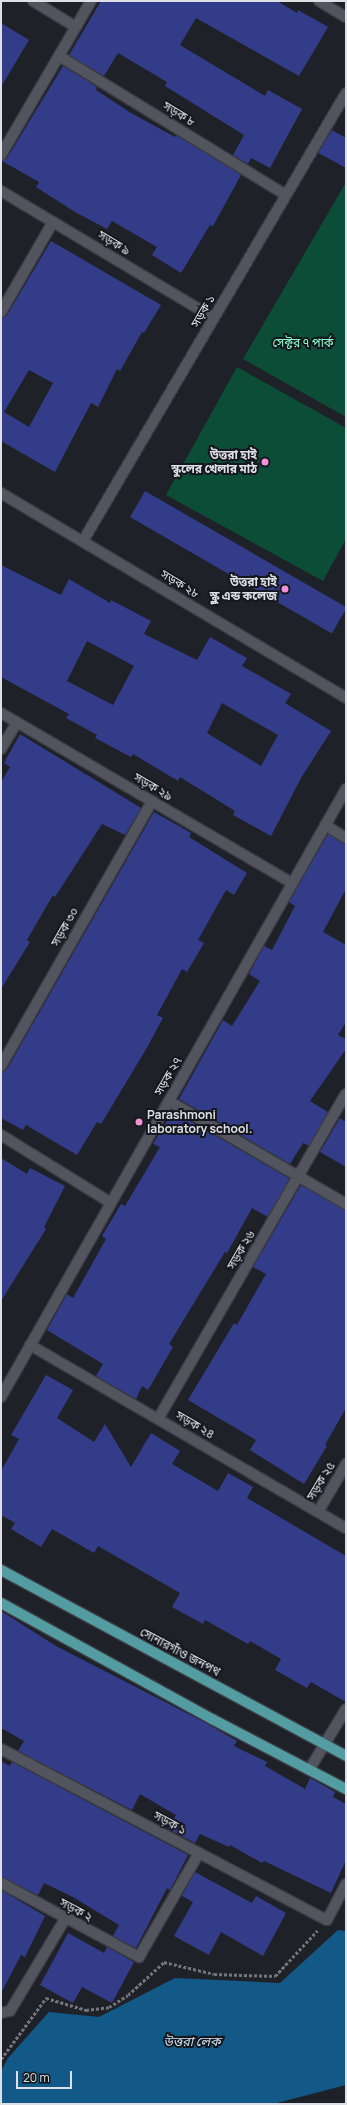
<!DOCTYPE html>
<meta charset="utf-8">
<style>
body{margin:0}
#map{position:relative;width:347px;height:2105px;overflow:hidden;background:#1f2128;font-family:Manrope,"Noto Sans Bengali",sans-serif}
div>[style]{position:absolute}
[style*='--x']{left:calc(var(--x)*1px);top:calc(var(--y)*1px);width:calc(var(--w)*1px);rotate:calc(var(--a)*1deg)}
.green>*{inset:0;background:#0b4d36}
.water>*{inset:0;background:#125988}
.building>*{inset:0;background:#333c89;transform-origin:0 0}
.path>*{height:2.5px;margin-top:-1.25px;transform-origin:0;background:repeating-linear-gradient(90deg,#73757b 0 3px,transparent 0 5px)}
.roads{filter:drop-shadow(1px 0 #3c3d44) drop-shadow(-1px 0 #3c3d44) drop-shadow(0 1px #3c3d44) drop-shadow(0 -1px #3c3d44)}
.minor>*{height:10px;margin:-5px;padding:0 5px;transform-origin:5px;border-radius:5px;background:#52555d}
.major>*{height:10px;margin:-5px;padding:0 5px;transform-origin:5px;border-radius:5px;background:#529ca2}
.dots>*{width:11px;height:11px;translate:-50% -50%;box-sizing:border-box;border:2px solid #15171e;border-radius:50%}
span{translate:-50% -50%;white-space:nowrap;text-align:center;line-height:1.15;-webkit-text-stroke:4px #15171e;paint-order:stroke}
.street-label{font-size:12px;color:#dee0e5}
.park-label{font-size:12px;color:#8cfecd}
.poi-label{font-size:12px;color:#dee0e5;font-weight:700}
.right{translate:-100% -50%;text-align:right}
.left{translate:0 -50%;text-align:left}
.water-label{font-size:13px;color:#cee2f3;font-style:italic}
.frame{position:absolute;inset:0;border:2px solid #dee0e5;pointer-events:none}
.scale{position:absolute;left:16px;top:2071px;width:56px;height:18px;box-sizing:border-box;border:2px solid #dee0e5;border-top:0;padding-left:5px;font-size:12px;line-height:14px;white-space:nowrap;color:#dee0e5;-webkit-text-stroke:3px #15171e;paint-order:stroke}
</style>
<div id="map">
<div class="green">
<i style="clip-path:polygon(345px 184px,346px 184px,346px 417px,243px 359px)"></i>
<i style="clip-path:polygon(237px 367px,346px 428px,346px 539px,323px 581px,166px 495px)"></i>
</div>
<div class="water">
<i style="clip-path:polygon(338px 1930px,346px 1931px,346px 2085px,273px 2104px,1px 2104px,1px 2071px,8px 2058px,49px 2012px,99px 2017px,175px 1978px,280px 1983px)"></i>
</div>
<div class="building">
<i style="clip-path:polygon(101px 1px,277px 1px,297px 13px,298px 10px,328px 27px,299px 76px,196px 18px,180px 45px,265px 96px,268px 90px,302px 109px,270px 168px,251px 158px,248px 164px,233px 155px,244px 135px,165px 86px,167px 82px,118px 53px,104px 76px,69px 55px)"></i>
<i style="clip-path:polygon(1px 23px,29px 40px,1px 87px)"></i>
<i style="clip-path:polygon(63px 66px,97px 87px,96px 90px,131px 113px,175px 137px,176px 135px,241px 175px,213px 226px,210px 225px,181px 273px,152px 255px,157px 247px,112px 221px,107px 229px,75px 212px,36px 187px,39px 182px,2px 161px,7px 158px)"></i>
<i style="clip-path:polygon(332px 130px,346px 138px,346px 168px,318px 153px)"></i>
<i style="clip-path:polygon(evenodd,51px 241px,161px 305px,144px 333px,142px 332px,120px 371px,117px 369px,98px 407px,91px 403px,55px 472px,1px 441px,1px 319px,7px 315px,51px 241px,29px 370px,53px 383px,29px 427px,4px 412px,29px 370px)"></i>
<i style="left:145px;top:491px;width:233px;height:30px;rotate:30deg"></i>
<i style="clip-path:polygon(evenodd,1px 565px,61px 595px,69px 579px,110px 603px,111px 600px,151px 621px,144px 634px,197px 660px,210px 637px,247px 658px,242px 666px,291px 694px,285px 703px,331px 731px,301px 778px,271px 836px,233px 815px,235px 811px,180px 777px,178px 781px,133px 754px,131px 757px,95px 738px,97px 735px,66px 718px,69px 714px,1px 677px,1px 565px,87px 641px,134px 666px,113px 705px,67px 681px,87px 641px,1px 565px,222px 703px,278px 735px,261px 766px,207px 733px,222px 703px)"></i>
<i style="clip-path:polygon(20px 734px,141px 808px,125px 835px,102px 824px,55px 897px,53px 895px,27px 940px,30px 942px,1px 989px,1px 782px,10px 767px,4px 763px)"></i>
<i style="clip-path:polygon(154px 812px,191px 833px,189px 837px,247px 873px,234px 895px,226px 890px,198px 940px,204px 943px,187px 972px,182px 969px,157px 1015px,163px 1018px,145px 1051px,101px 1124px,97px 1122px,77px 1155px,26px 1125px,23px 1130px,1px 1118px,1px 1072px,7px 1069px)"></i>
<i style="clip-path:polygon(328px 834px,346px 844px,346px 889px,323px 932px,346px 945px,346px 1022px,338px 1035px,346px 1039px,346px 1049px,310px 1101px,328px 1112px,309px 1146px,303px 1143px,290px 1164px,179px 1099px,223px 1020px,232px 1026px,260px 981px,249px 974px,264px 946px,272px 950px,295px 906px,289px 902px)"></i>
<i style="clip-path:polygon(173px 1111px,290px 1179px,268px 1217px,252px 1208px,227px 1253px,225px 1252px,169px 1344px,173px 1347px,148px 1390px,142px 1386px,136px 1399px,96px 1376px,103px 1364px,47px 1330px,67px 1294px,73px 1298px,106px 1239px,102px 1236px,121px 1204px,125px 1206px,160px 1147px,153px 1144px)"></i>
<i style="clip-path:polygon(340px 1118px,346px 1122px,346px 1167px,320px 1152px)"></i>
<i style="clip-path:polygon(1px 1158px,27px 1174px,30px 1168px,65px 1186px,44px 1227px,46px 1229px,1px 1301px)"></i>
<i style="clip-path:polygon(301px 1185px,346px 1210px,346px 1408px,325px 1445px,327px 1446px,304px 1484px,250px 1450px,256px 1440px,188px 1400px,234px 1323px,237px 1325px,266px 1274px,253px 1267px)"></i>
<i style="clip-path:polygon(46px 1375px,73px 1390px,57px 1418px,94px 1442px,105px 1424px,131px 1467px,151px 1433px,180px 1451px,172px 1464px,218px 1491px,228px 1473px,253px 1487px,247px 1498px,346px 1556px,346px 1702px,311px 1682px,307px 1688px,275px 1670px,281px 1659px,250px 1641px,248px 1644px,205px 1620px,203px 1624px,172px 1607px,180px 1593px,98px 1546px,94px 1553px,52px 1529px,41px 1547px,11px 1529px,15px 1523px,1px 1515px,1px 1471px,19px 1439px,11px 1435px)"></i>
<i style="clip-path:polygon(1px 1611px,56px 1646px,204px 1722px,237px 1741px,234px 1746px,267px 1762px,265px 1766px,305px 1789px,310px 1778px,335px 1792px,333px 1797px,346px 1804px,346px 1860px,331px 1893px,264px 1861px,262px 1863px,230px 1845px,229px 1847px,200px 1834px,195px 1843px,168px 1829px,176px 1815px,140px 1794px,132px 1810px,18px 1751px,24px 1741px,1px 1728px)"></i>
<i style="clip-path:polygon(1px 1761px,10px 1766px,12px 1762px,188px 1855px,170px 1890px,167px 1888px,136px 1948px,113px 1936px,119px 1925px,73px 1897px,44px 1883px,38px 1895px,1px 1877px)"></i>
<i style="clip-path:polygon(195px 1872px,252px 1903px,256px 1896px,286px 1913px,263px 1956px,221px 1932px,209px 1955px,174px 1936px,193px 1902px,182px 1896px)"></i>
<i style="clip-path:polygon(1px 1890px,45px 1916px,25px 1957px,21px 1955px,1px 1993px)"></i>
<i style="clip-path:polygon(68px 1933px,104px 1953px,107px 1947px,134px 1962px,112px 2003px,82px 1987px,73px 2003px,40px 1985px)"></i>
</div>
<div class="path">
<i style="--x:1;--y:2059;--w:76;--a:-53.6"></i>
<i style="--x:46;--y:1998;--w:42;--a:16.7"></i>
<i style="--x:86;--y:2010;--w:23;--a:-7"></i>
<i style="--x:109;--y:2007;--w:22;--a:-32"></i>
<i style="--x:128;--y:1995;--w:49;--a:-42.5"></i>
<i style="--x:164;--y:1962;--w:51;--a:13.5"></i>
<i style="--x:214;--y:1974;--w:61;--a:1.9"></i>
<i style="--x:275;--y:1976;--w:62;--a:-47"></i>
</div>
<div class="roads">
<div class="minor">
<i style="--x:33;--y:1;--w:50;--a:31.2"></i>
<i style="--x:319;--y:1;--w:31;--a:31"></i>
<i style="--x:59;--y:56;--w:266;--a:31.5"></i>
<i style="--x:1;--y:155;--w:178;--a:-59.7"></i>
<i style="--x:1;--y:191;--w:248;--a:30.8"></i>
<i style="--x:1;--y:312;--w:104;--a:-60"></i>
<i style="--x:1;--y:493;--w:401;--a:30.7"></i>
<i style="--x:83;--y:541;--w:519;--a:-59.58"></i>
<i style="--x:1;--y:713;--w:337;--a:30.3"></i>
<i style="--x:1;--y:749;--w:31;--a:-59"></i>
<i style="--x:325;--y:825;--w:25;--a:32"></i>
<i style="--x:1;--y:1066;--w:305;--a:-60.3"></i>
<i style="--x:169;--y:1101;--w:205;--a:30.2"></i>
<i style="--x:1;--y:1135;--w:129;--a:31.7"></i>
<i style="--x:30;--y:1345;--w:365;--a:30.1"></i>
<i style="--x:1;--y:1397;--w:699;--a:-60.43"></i>
<i style="--x:158;--y:1419;--w:375;--a:-60"></i>
<i style="--x:318;--y:1512;--w:56;--a:-59.7"></i>
<i style="--x:1;--y:1749;--w:368;--a:27.7"></i>
<i style="--x:327;--y:1920;--w:41;--a:-62.2"></i>
<i style="--x:309;--y:1770;--w:71;--a:-58.8"></i>
<i style="--x:1;--y:1883;--w:157;--a:28.2"></i>
<i style="--x:139;--y:1957;--w:120;--a:-60"></i>
<i style="--x:1;--y:2013;--w:9;--a:-13"></i>
<i style="--x:10;--y:2011;--w:107;--a:-59.1"></i>
</div>
<div class="major">
<i style="--x:1;--y:1570;--w:392;--a:28.3"></i>
<i style="--x:1;--y:1603;--w:241;--a:28.8"></i>
<i style="--x:212;--y:1719;--w:151;--a:27.6"></i>
</div>
</div>
<div class="dots">
<i style="left:265px;top:462px;background:#f391d6"></i>
<i style="left:285px;top:589px;background:#f391d6"></i>
<i style="left:139px;top:1122px;background:#f391d6"></i>
</div>
<div class="street-label">
<span style="left:179px;top:114px;rotate:31deg">সড়ক ৮</span>
<span style="left:114px;top:243px;rotate:31deg">সড়ক ৯</span>
<span style="left:203px;top:311px;rotate:-60deg">সড়ক ১</span>
<span style="left:180px;top:584px;rotate:31deg">সড়ক ২৮</span>
<span style="left:153px;top:787px;rotate:30deg">সড়ক ২৯</span>
<span style="left:65px;top:927px;rotate:-60deg">সড়ক ৩০</span>
<span style="left:168px;top:1076px;rotate:-60deg">সড়ক ২৭</span>
<span style="left:241px;top:1250px;rotate:-60deg">সড়ক ২৬</span>
<span style="left:195px;top:1425px;rotate:30deg">সড়ক ২৪</span>
<span style="left:321px;top:1481px;rotate:-59deg">সড়ক ২৫</span>
<span style="left:180px;top:1652px;rotate:28deg">সোনারগাঁও জনপথ</span>
<span style="left:170px;top:1823px;rotate:28deg">সড়ক ১</span>
<span style="left:76px;top:1910px;rotate:28deg">সড়ক ২</span>
</div>
<div class="park-label">
<span style="left:303px;top:343px">সেক্টর ৭ পার্ক</span>
</div>
<div class="poi-label">
<span class="right" style="left:257px;top:462px">উত্তরা হাই<br>স্কুলের খেলার মাঠ</span>
<span class="right" style="left:277px;top:589px">উত্তরা হাই<br>স্কুল এন্ড কলেজ</span>
<span class="left" style="left:147px;top:1122px">Parashmoni<br>laboratory school.</span>
</div>
<div class="water-label">
<span style="left:192px;top:2041px">উত্তরা লেক</span>
</div>
<div class="frame"></div>
<div class="scale">20 m</div>
</div>
